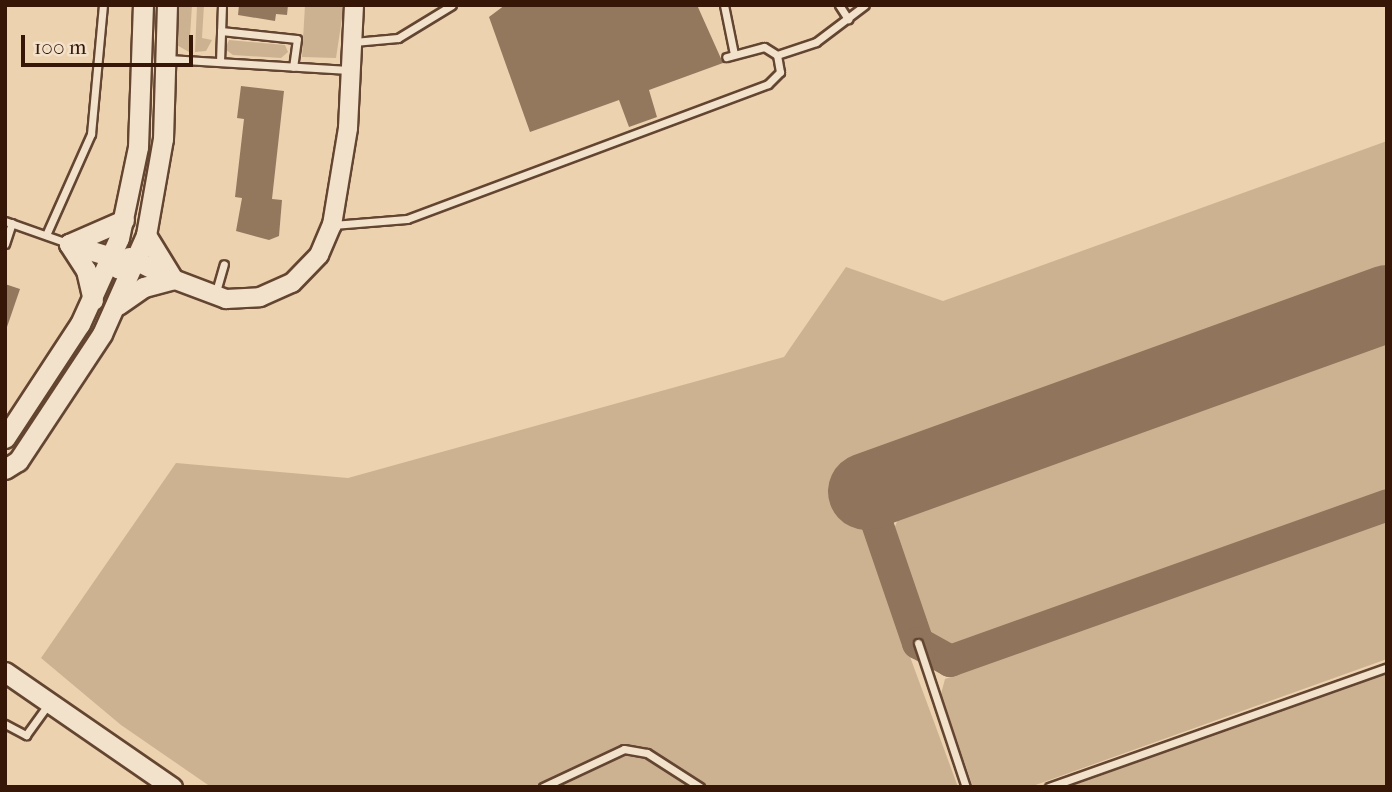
<!DOCTYPE html>
<style>
body{margin:0}
#map{position:relative;width:1392px;height:792px;overflow:hidden;background:#ecd2af;font-family:"IM FELL French Canon",serif}
div>[style]{position:absolute}
[style*='--x']{left:calc(var(--x)*1px);top:calc(var(--y)*1px);width:calc(var(--w)*1px);rotate:calc(var(--a)*1deg)}
.green>*{inset:0;background:#cdb292}
.taxiway>*{height:32px;margin:-16px;padding:0 16px;transform-origin:16px;border-radius:16px;background:#90745b}
.runway>*{height:77px;margin:-38.5px;padding:0 38.5px;transform-origin:38.5px;border-radius:38.5px;background:#90745b}
.building>*{inset:0;background:#94785e}
.roads{filter:drop-shadow(2px 0 #634531) drop-shadow(-2px 0 #634531) drop-shadow(0 2px #634531) drop-shadow(0 -2px #634531)}
.service>*{height:7px;margin:-3.5px;padding:0 3.5px;transform-origin:3.5px;border-radius:3.5px;background:#f3e2cb}
.tertiary>*{height:18px;margin:-9px;padding:0 9px;transform-origin:9px;border-radius:9px;background:#f3e2cb}
.secondary>*{height:19px;margin:-9.5px;padding:0 9.5px;transform-origin:9.5px;border-radius:9.5px;background:#f3e2cb}
span{translate:-50% -50%;white-space:nowrap;text-align:center;line-height:1.15;-webkit-text-stroke:7px #f3e2cb;paint-order:stroke}
.frame{position:absolute;inset:0;border:7px solid #351607;pointer-events:none}
.scale{position:absolute;left:21px;top:35px;width:172px;height:32px;box-sizing:border-box;border:4px solid #351607;border-top:0;padding-left:9px;font-size:21px;line-height:24px;white-space:nowrap;color:#351607;-webkit-text-stroke:5px #f3e2cb;paint-order:stroke}
</style>
<div id="map">
<div class="green">
<i style="clip-path:polygon(174px 5px,192px 5px,189px 52px,175px 44px)"></i>
<i style="clip-path:polygon(197px 5px,204px 5px,202px 38px,212px 40px,206px 51px,195px 52px)"></i>
<i style="clip-path:polygon(305px 5px,344px 5px,336px 58px,302px 57px)"></i>
<i style="clip-path:polygon(229px 40px,285px 45px,288px 52px,281px 58px,233px 55px,225px 49px)"></i>
<i style="clip-path:polygon(1387px 141px,1387px 276px,835px 475px,853px 523px,860px 521px,958px 787px,211px 787px,121px 725px,41px 658px,176px 463px,348px 478px,784px 357px,846px 267px,943px 301px)"></i>
<i style="clip-path:polygon(1387px 332px,1387px 495px,958px 649px,940px 650px,928px 640px,891px 536px,904px 505px)"></i>
<i style="clip-path:polygon(1387px 518px,1387px 659px,1030px 787px,973px 787px,941px 694px,945px 679px)"></i>
<i style="clip-path:polygon(1387px 672px,1387px 787px,1068px 787px)"></i>
</div>
<div class="taxiway">
<i style="--x:866;--y:491;--w:161;--a:71.1"></i>
<i style="--x:918;--y:643;--w:37;--a:29"></i>
<i style="--x:950;--y:661;--w:464;--a:-19.6"></i>
</div>
<div class="runway">
<i style="--x:866;--y:491;--w:554;--a:-19.84"></i>
</div>
<div class="building">
<i style="clip-path:polygon(239px 5px,288px 5px,287px 15px,276px 14px,275px 21px,238px 15px)"></i>
<i style="clip-path:polygon(505px 5px,697px 5px,723px 63px,649px 90px,657px 117px,629px 127px,619px 100px,530px 132px,489px 17px)"></i>
<i style="clip-path:polygon(241px 86px,284px 91px,272px 199px,282px 200px,279px 236px,269px 240px,236px 231px,242px 198px,235px 197px,244px 119px,237px 118px)"></i>
<i style="clip-path:polygon(5px 284px,20px 289px,7px 327px,5px 327px)"></i>
</div>
<div class="roads">
<div class="service">
<i style="--x:724;--y:5;--w:50;--a:78.5"></i>
<i style="--x:839;--y:5;--w:17;--a:57"></i>
<i style="--x:221;--y:31;--w:76;--a:6"></i>
<i style="--x:297;--y:39;--w:28;--a:98"></i>
<i style="--x:354;--y:42;--w:44;--a:-5.2"></i>
<i style="--x:398;--y:38;--w:63;--a:-31.4"></i>
<i style="--x:777;--y:55;--w:41;--a:-18.4"></i>
<i style="--x:816;--y:42;--w:61;--a:-37.1"></i>
<i style="--x:168;--y:59;--w:181;--a:3.5"></i>
<i style="--x:220;--y:62;--w:57;--a:-88"></i>
<i style="--x:5;--y:221;--w:66;--a:19.5"></i>
<i style="--x:333;--y:225;--w:74;--a:-4.6"></i>
<i style="--x:407;--y:219;--w:385;--a:-20.5"></i>
<i style="--x:768;--y:84;--w:17;--a:-45"></i>
<i style="--x:780;--y:72;--w:17;--a:-100"></i>
<i style="--x:777;--y:55;--w:15;--a:-148"></i>
<i style="--x:764;--y:47;--w:39;--a:165"></i>
<i style="--x:46;--y:235;--w:111;--a:-66"></i>
<i style="--x:91;--y:134;--w:130;--a:-84.7"></i>
<i style="--x:5;--y:244;--w:22;--a:-72"></i>
<i style="--x:215;--y:295;--w:32;--a:-74"></i>
<i style="--x:918;--y:643;--w:152;--a:71.6"></i>
<i style="--x:5;--y:724;--w:24;--a:28"></i>
<i style="--x:26;--y:735;--w:37;--a:-54"></i>
<i style="--x:543;--y:787;--w:89;--a:-25.1"></i>
<i style="--x:624;--y:749;--w:23;--a:10"></i>
<i style="--x:647;--y:753;--w:63;--a:32.7"></i>
<i style="--x:1049;--y:787;--w:359;--a:-19.5"></i>
</div>
<div class="tertiary">
<i style="--x:173;--y:279;--w:57;--a:20.7"></i>
<i style="--x:226;--y:299;--w:34;--a:-3"></i>
<i style="--x:260;--y:297;--w:35;--a:-24"></i>
<i style="--x:292;--y:283;--w:39;--a:-46"></i>
<i style="--x:319;--y:255;--w:33;--a:-67"></i>
<i style="--x:332;--y:225;--w:98;--a:-80.6"></i>
<i style="--x:348;--y:128;--w:123;--a:-87.2"></i>
</div>
<div class="secondary">
<i style="--x:146;--y:235;--w:52;--a:58.5"></i>
<i style="--x:69;--y:244;--w:45;--a:16.8"></i>
<i style="--x:112;--y:257;--w:13;--a:63"></i>
<i style="--x:69;--y:244;--w:31;--a:57"></i>
<i style="--x:86;--y:270;--w:31;--a:77"></i>
<i style="--x:69;--y:244;--w:60;--a:-23.6"></i>
<i style="--x:129;--y:257;--w:49;--a:26.6"></i>
<i style="--x:118;--y:305;--w:32;--a:-35"></i>
<i style="--x:144;--y:287;--w:30;--a:-15"></i>
<i style="--x:5;--y:438;--w:136;--a:-56.7"></i>
<i style="--x:80;--y:324;--w:94;--a:-65.6"></i>
<i style="--x:119;--y:238;--w:93;--a:-78.2"></i>
<i style="--x:138;--y:147;--w:142;--a:-88"></i>
<i style="--x:5;--y:469;--w:15;--a:-32"></i>
<i style="--x:18;--y:461;--w:152;--a:-56.5"></i>
<i style="--x:102;--y:334;--w:108;--a:-66"></i>
<i style="--x:146;--y:235;--w:97;--a:-80"></i>
<i style="--x:163;--y:139;--w:134;--a:-88.3"></i>
<i style="--x:5;--y:672;--w:203;--a:34.6"></i>
</div>
</div>
<div class="frame"></div>
<div class="scale">100 m</div>
</div>
